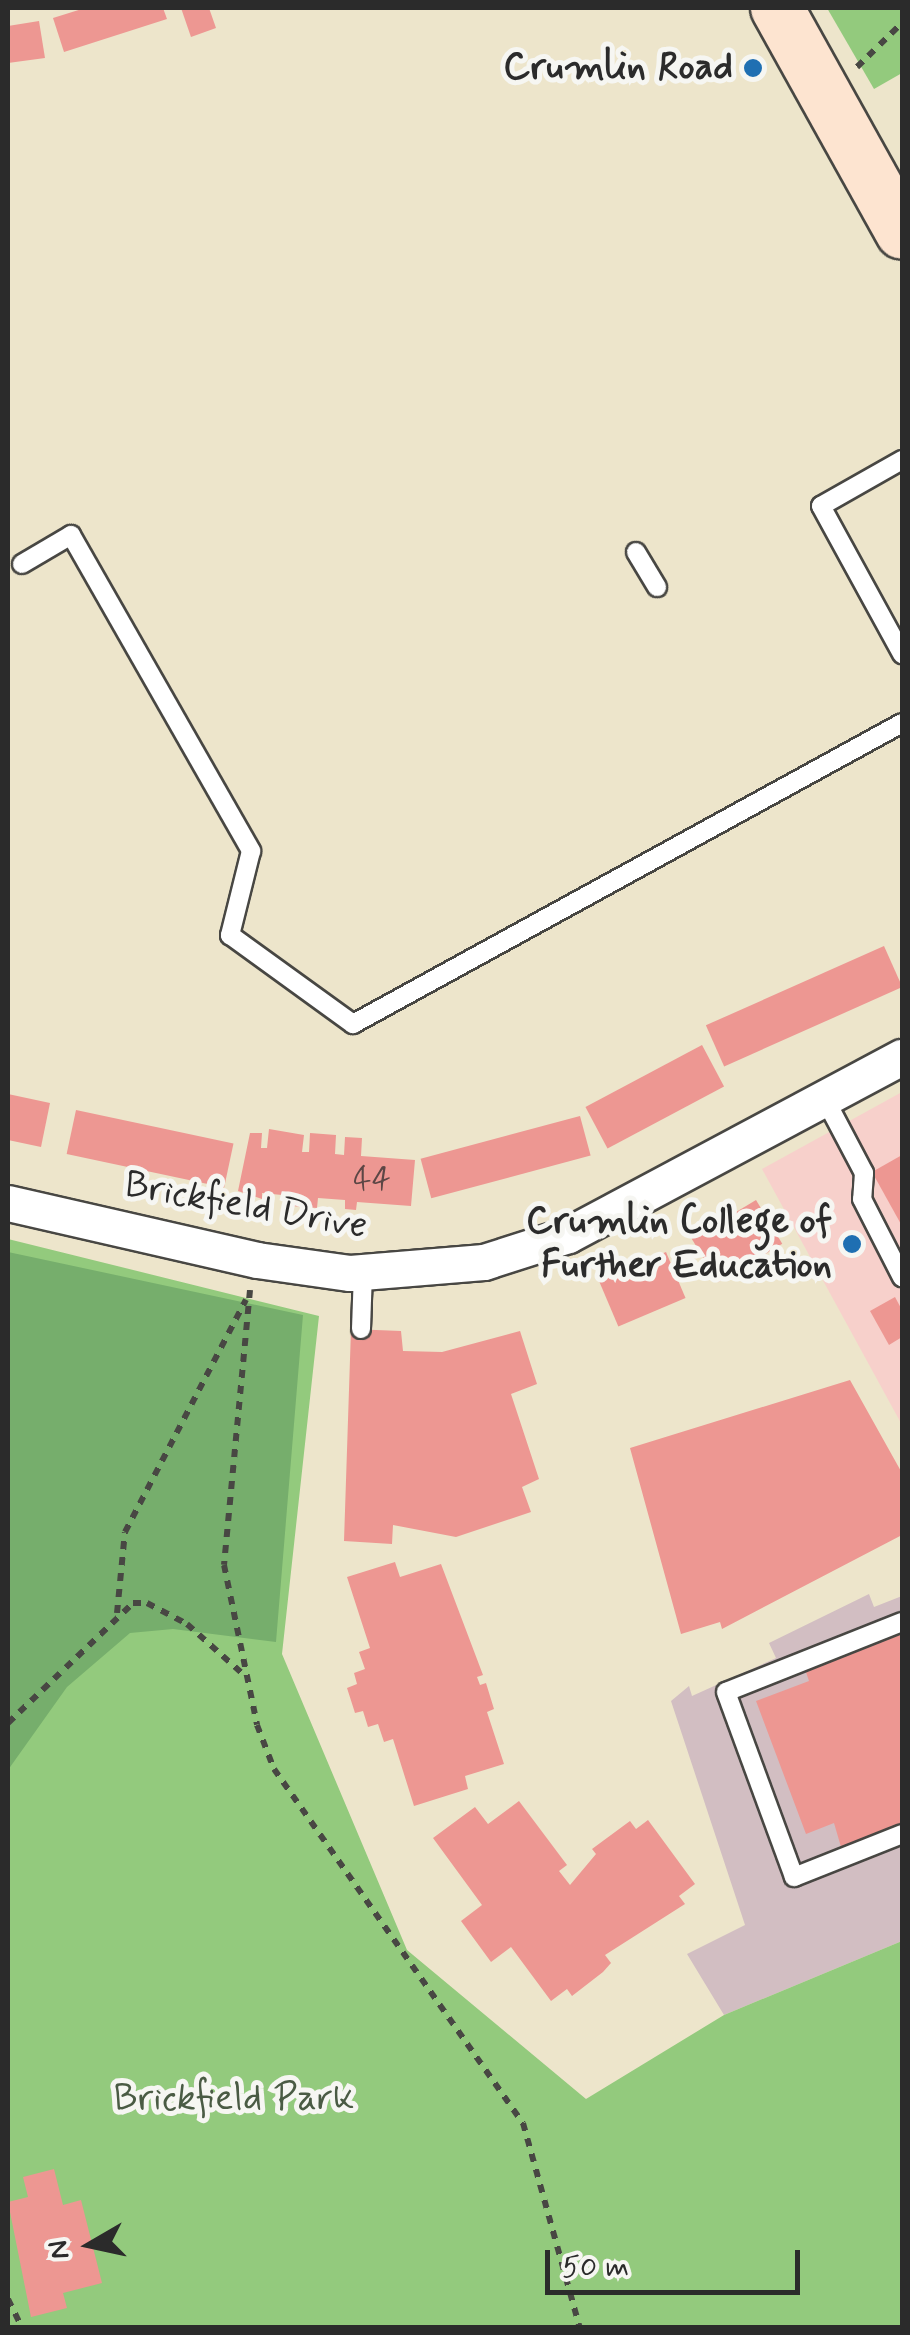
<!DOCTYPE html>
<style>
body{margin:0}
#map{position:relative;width:910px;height:2335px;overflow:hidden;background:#ede5cb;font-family:Mynerve,sans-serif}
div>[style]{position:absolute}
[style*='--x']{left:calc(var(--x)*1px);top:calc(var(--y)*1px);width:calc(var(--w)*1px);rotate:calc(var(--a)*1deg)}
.built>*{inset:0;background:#f7d0cb}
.industrial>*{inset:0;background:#d2bec2}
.green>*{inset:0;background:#93ca7d}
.forest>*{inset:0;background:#76ae6c}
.building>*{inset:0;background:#ed9792;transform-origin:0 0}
.path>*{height:6px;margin-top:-3px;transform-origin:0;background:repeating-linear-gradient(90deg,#484743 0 8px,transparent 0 16px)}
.roads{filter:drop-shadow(2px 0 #484743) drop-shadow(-2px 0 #484743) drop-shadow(0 2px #484743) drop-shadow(0 -2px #484743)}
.service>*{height:18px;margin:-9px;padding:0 9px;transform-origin:9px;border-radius:9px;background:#fff}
.minor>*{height:35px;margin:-17.5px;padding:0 17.5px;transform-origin:17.5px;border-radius:17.5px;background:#fff}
.secondary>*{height:52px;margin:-26px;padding:0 26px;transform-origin:26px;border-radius:26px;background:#fde4d0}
.dots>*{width:28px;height:28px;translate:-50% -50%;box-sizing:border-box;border:5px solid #f6f6f2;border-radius:50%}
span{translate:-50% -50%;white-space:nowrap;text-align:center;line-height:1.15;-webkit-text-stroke:10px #f6f6f2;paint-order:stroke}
.number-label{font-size:32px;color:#5c4645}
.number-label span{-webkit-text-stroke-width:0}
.poi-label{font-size:38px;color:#2b2b2b;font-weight:700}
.right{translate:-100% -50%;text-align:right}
.street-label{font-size:38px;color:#2b2b2b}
.park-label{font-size:38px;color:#4a5b44}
.frame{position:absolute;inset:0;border:10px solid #2b2b2b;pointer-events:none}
.north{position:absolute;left:40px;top:2195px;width:100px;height:100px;-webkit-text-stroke:8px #f6f6f2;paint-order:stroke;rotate:261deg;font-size:28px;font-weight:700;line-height:40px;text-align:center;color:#2b2b2b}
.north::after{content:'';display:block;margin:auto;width:35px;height:45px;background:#2b2b2b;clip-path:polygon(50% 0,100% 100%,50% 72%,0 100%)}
.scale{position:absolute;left:545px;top:2250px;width:255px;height:45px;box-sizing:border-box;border:5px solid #2b2b2b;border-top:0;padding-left:12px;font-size:30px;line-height:35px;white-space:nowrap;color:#2b2b2b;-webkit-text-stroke:8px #f6f6f2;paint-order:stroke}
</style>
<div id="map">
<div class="built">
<i style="clip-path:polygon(902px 1092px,902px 1425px,762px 1169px)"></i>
</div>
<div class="industrial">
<i style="clip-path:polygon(869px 1594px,874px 1607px,902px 1596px,902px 1941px,724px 2015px,687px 1954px,745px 1925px,671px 1701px,689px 1686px,692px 1696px,776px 1658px,769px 1643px)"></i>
</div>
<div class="green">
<i style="clip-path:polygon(827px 8px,902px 8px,902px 73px,874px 89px)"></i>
<i style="clip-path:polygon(8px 1239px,319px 1316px,282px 1654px,407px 1950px,586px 2099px,724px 2015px,902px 1941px,902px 2327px,8px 2328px)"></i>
</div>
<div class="forest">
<i style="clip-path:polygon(8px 1252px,303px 1315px,276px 1642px,173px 1629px,130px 1633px,67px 1687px,8px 1770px)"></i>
</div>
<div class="building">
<i style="clip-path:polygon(85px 8px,163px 8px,167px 19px,64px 52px,53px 18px)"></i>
<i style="clip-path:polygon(181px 8px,209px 8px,216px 28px,191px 37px)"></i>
<i style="clip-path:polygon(39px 21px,45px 58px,8px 63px,8px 26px)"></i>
<i style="left:884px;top:946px;width:45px;height:195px;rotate:66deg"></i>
<i style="left:702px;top:1045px;width:47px;height:132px;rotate:62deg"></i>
<i style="clip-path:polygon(8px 1094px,50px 1103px,41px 1147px,8px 1140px)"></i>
<i style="left:76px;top:1110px;width:161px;height:45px;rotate:12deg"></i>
<i style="left:580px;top:1116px;width:41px;height:165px;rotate:75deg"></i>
<i style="clip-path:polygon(269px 1129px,304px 1135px,302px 1152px,309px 1152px,310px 1133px,336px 1135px,335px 1154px,344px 1155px,345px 1137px,362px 1138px,361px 1156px,415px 1160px,411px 1206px,357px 1202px,356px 1210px,345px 1209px,345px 1200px,318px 1198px,317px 1208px,291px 1206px,292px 1196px,262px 1193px,262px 1199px,238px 1191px,250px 1133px,262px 1133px,261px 1148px,267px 1148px)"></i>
<i style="clip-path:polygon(902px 1155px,902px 1226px,872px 1172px)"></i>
<i style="left:756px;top:1200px;width:51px;height:75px;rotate:59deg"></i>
<i style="left:666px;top:1252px;width:50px;height:73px;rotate:67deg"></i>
<i style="clip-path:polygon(895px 1297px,902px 1310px,902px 1337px,889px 1345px,870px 1311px)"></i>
<i style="clip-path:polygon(351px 1329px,401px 1331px,403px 1351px,442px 1352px,520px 1331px,537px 1384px,511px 1394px,539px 1479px,522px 1487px,531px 1512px,456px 1537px,393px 1525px,392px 1544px,344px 1541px)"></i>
<i style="clip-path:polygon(850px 1380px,902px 1473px,902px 1535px,722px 1629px,720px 1622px,681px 1634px,630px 1448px)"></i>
<i style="clip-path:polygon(395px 1562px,400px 1577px,441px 1564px,483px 1675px,477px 1677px,480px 1685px,486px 1683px,494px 1709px,487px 1712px,504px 1764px,465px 1776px,468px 1789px,414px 1806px,393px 1739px,384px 1742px,378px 1724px,368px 1727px,363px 1711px,355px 1713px,347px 1688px,357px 1684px,354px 1673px,365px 1669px,359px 1652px,370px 1648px,347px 1577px)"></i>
<i style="clip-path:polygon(902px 1634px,902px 1823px,841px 1847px,834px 1823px,806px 1834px,756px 1701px,809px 1681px,806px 1672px)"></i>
<i style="clip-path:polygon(519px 1801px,567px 1865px,559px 1871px,570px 1885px,596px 1854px,592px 1849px,630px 1821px,636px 1829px,648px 1820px,695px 1884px,679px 1896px,685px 1904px,605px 1955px,611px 1963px,603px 1972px,572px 1996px,567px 1989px,551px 2001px,511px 1947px,491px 1962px,461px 1921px,482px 1905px,433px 1838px,475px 1807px,488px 1824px)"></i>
<i style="clip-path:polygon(54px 2169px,63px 2205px,81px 2200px,102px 2283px,63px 2293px,67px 2308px,31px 2317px,8px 2202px,28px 2197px,23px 2177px)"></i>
</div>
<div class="path">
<i style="--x:857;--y:67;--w:63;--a:-44.4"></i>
<i style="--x:250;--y:1290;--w:276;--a:95.4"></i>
<i style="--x:224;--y:1565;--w:163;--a:78.3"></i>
<i style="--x:257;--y:1725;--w:47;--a:68.9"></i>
<i style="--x:274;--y:1769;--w:433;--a:54.9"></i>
<i style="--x:523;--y:2123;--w:213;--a:74.5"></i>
<i style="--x:117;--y:1613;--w:81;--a:-84.4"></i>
<i style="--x:125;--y:1532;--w:262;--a:-62.5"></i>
<i style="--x:8;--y:1723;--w:173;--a:-43.8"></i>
<i style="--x:133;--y:1603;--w:14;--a:0"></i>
<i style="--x:147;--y:1603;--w:45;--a:27.7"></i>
<i style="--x:187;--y:1624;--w:75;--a:41.8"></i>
<i style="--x:8;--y:2299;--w:32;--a:64"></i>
</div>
<div class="roads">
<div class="service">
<i style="--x:902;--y:460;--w:93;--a:150.4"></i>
<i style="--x:821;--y:506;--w:169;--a:61.3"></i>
<i style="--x:636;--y:552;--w:41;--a:59"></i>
<i style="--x:22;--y:564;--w:57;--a:-30.6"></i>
<i style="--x:71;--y:535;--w:364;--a:60.3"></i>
<i style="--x:251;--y:851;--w:87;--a:104"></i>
<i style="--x:230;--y:935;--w:152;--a:35.9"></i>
<i style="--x:353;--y:1024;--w:626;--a:-28.73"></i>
<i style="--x:825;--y:1099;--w:84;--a:62.2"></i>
<i style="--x:864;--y:1173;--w:26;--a:94"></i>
<i style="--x:862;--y:1199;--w:88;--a:62.9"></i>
<i style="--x:361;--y:1329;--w:56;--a:-88"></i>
<i style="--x:902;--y:1622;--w:189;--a:158.3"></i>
<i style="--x:726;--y:1692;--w:197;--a:69.8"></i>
<i style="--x:794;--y:1877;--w:116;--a:-21.7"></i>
</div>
<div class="minor">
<i style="--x:8;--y:1203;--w:255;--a:12.9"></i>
<i style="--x:257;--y:1260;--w:94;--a:8"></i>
<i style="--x:350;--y:1273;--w:134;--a:-4.7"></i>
<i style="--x:484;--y:1262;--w:88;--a:-17.8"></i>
<i style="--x:568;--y:1235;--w:378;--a:-28.1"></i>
</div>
<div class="secondary">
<i style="--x:777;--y:8;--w:257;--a:60.9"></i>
</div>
</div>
<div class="dots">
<i style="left:753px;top:68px;background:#1f6fb2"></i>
<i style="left:852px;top:1244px;background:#1f6fb2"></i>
</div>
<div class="number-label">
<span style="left:372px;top:1180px">44</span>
</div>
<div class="poi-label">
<span class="right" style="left:733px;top:68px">Crumlin Road</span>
<span class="right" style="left:832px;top:1244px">Crumlin College of<br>Further Education</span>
</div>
<div class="street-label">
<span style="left:246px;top:1206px;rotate:10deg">Brickfield Drive</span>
</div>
<div class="park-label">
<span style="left:234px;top:2099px">Brickfield Park</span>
</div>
<div class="frame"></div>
<div class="north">N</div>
<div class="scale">50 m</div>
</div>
